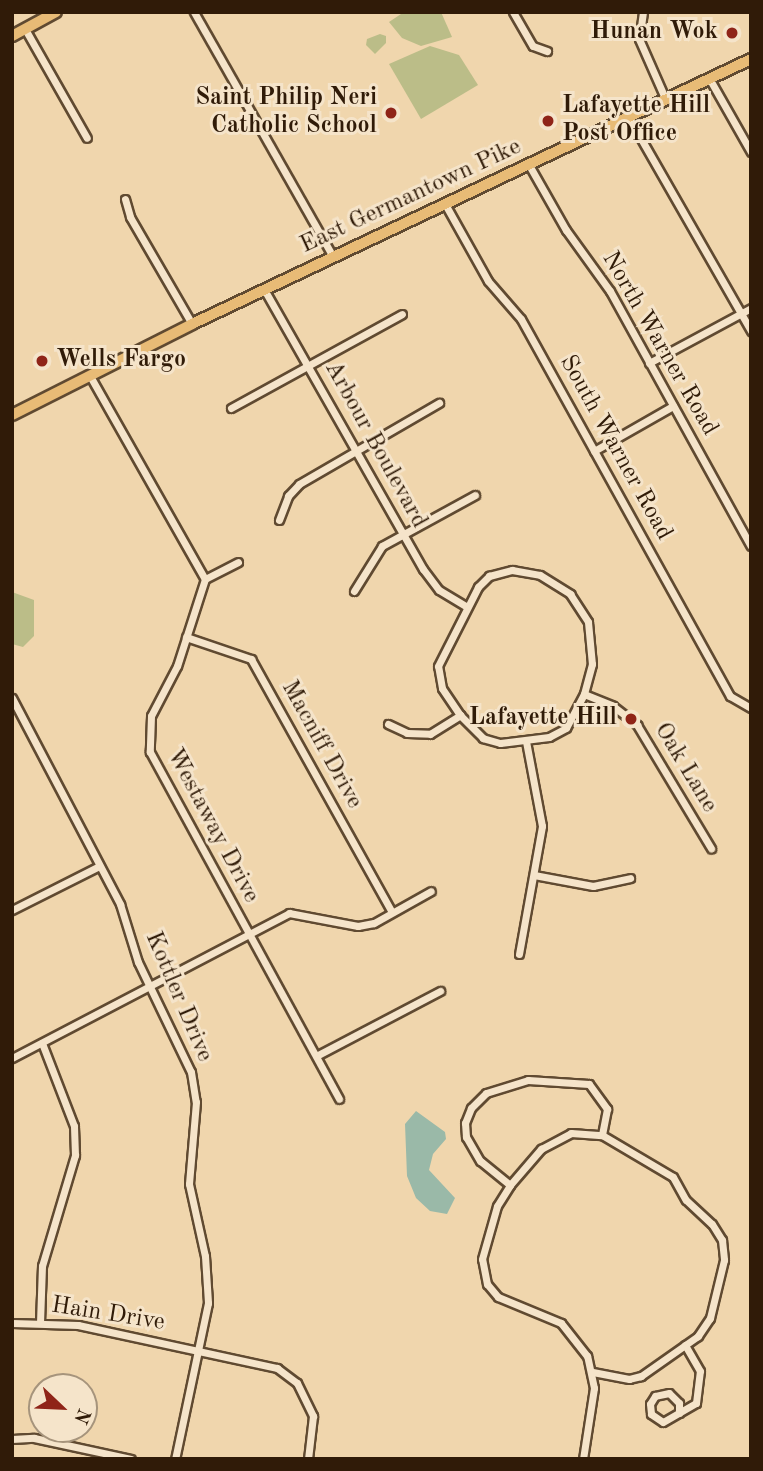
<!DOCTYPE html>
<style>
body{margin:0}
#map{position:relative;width:763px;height:1471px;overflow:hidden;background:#f0d6ad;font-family:"Old Standard TT",serif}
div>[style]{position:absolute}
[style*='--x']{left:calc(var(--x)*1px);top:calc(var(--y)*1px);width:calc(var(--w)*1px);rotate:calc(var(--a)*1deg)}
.green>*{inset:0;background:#bbbd88}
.water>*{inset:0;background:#9ab9a8}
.roads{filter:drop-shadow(2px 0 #604a31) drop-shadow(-2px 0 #604a31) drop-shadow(0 2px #604a31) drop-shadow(0 -2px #604a31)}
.minor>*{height:7px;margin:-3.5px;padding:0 3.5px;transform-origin:3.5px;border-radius:3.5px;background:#f5e4ca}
.primary>*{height:10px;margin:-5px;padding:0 5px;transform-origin:5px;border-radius:5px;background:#e8bb76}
.dots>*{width:19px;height:19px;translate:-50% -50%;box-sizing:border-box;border:4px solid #f5e4ca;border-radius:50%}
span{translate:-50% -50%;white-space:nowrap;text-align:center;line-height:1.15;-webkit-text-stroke:6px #f5e4ca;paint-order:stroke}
.poi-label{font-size:24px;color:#301b08;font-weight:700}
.right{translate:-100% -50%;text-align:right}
.left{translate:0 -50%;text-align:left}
.street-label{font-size:24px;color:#301b08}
.frame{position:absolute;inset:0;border:14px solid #301b08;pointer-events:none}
.north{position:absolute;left:28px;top:1373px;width:70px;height:70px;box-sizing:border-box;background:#f5e4ca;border:2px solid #a6947c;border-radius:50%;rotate:113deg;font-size:19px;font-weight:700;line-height:28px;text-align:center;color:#301b08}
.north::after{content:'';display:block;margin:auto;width:24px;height:32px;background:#8f2418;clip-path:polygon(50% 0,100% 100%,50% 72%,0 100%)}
</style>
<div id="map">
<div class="green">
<i style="clip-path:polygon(404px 12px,441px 12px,452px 37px,421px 46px,402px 38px,389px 22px)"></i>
<i style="clip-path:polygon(380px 34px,386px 36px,386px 43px,375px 54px,366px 45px,367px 39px)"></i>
<i style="clip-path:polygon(430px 46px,459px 55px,478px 85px,421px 119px,389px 64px)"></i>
<i style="clip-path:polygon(12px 592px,34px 600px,34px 636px,23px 647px,12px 644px)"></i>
</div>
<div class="water">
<i style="clip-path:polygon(416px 1111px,445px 1132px,446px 1139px,433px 1154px,429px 1170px,455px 1198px,447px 1214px,430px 1211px,416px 1198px,407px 1176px,405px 1124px)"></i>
</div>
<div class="roads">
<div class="minor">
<i style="--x:194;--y:12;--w:282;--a:60.4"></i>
<i style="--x:513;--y:12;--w:39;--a:60"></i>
<i style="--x:533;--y:46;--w:15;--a:20"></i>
<i style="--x:643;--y:12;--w:27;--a:98"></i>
<i style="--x:639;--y:39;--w:64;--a:66.2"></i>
<i style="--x:25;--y:29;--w:125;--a:60.4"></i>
<i style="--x:709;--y:78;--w:85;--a:60.4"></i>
<i style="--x:628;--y:116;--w:248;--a:60.2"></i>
<i style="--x:529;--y:165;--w:75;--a:60.4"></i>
<i style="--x:566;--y:230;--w:75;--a:54.2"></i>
<i style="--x:610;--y:291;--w:291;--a:61.1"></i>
<i style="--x:125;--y:199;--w:19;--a:74"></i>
<i style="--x:130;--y:217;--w:124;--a:59.9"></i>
<i style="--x:445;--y:204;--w:88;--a:60.8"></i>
<i style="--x:488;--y:281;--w:50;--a:49"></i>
<i style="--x:521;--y:319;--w:431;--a:61"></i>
<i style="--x:730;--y:696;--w:24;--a:30"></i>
<i style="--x:265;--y:291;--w:320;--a:60.4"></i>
<i style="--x:423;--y:569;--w:26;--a:53"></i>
<i style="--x:439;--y:590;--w:31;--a:31"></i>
<i style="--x:649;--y:363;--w:116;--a:-28.3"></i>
<i style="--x:90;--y:376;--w:233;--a:60.5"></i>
<i style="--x:205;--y:579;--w:91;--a:107.8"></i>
<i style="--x:177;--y:666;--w:56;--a:117.5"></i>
<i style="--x:151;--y:716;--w:36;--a:92"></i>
<i style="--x:150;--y:752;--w:395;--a:61.4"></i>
<i style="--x:231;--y:408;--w:195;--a:-28.8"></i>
<i style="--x:594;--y:451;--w:91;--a:-29.7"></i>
<i style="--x:279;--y:520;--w:26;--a:-69"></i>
<i style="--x:288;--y:496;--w:16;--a:-47"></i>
<i style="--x:299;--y:484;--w:162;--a:-30.1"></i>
<i style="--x:512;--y:570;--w:28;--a:10"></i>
<i style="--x:540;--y:575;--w:36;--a:32"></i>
<i style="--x:570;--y:594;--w:33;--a:57"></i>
<i style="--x:588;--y:622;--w:42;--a:84.6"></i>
<i style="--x:592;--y:664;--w:31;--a:105"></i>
<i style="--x:584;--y:694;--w:38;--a:118"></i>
<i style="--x:566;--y:728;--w:19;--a:152"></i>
<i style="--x:549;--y:737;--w:49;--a:173"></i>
<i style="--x:500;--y:743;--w:18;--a:-164"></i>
<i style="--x:483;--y:738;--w:33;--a:-135"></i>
<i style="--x:460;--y:715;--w:32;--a:-124"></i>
<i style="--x:442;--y:688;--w:22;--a:-100"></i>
<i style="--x:438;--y:666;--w:89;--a:-63.1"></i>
<i style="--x:478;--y:587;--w:16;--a:-45"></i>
<i style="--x:489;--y:576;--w:24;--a:-15"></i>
<i style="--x:205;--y:579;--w:37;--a:-27"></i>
<i style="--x:354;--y:591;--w:53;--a:-58.1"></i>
<i style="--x:382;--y:546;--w:106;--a:-28.7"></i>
<i style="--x:186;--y:637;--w:69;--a:18.7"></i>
<i style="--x:251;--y:659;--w:288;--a:60.9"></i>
<i style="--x:584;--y:694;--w:31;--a:22"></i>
<i style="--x:613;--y:706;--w:31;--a:38"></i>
<i style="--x:637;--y:725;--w:144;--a:59"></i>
<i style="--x:12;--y:698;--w:233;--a:62.3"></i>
<i style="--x:120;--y:904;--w:61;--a:72.8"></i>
<i style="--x:138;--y:962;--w:122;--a:64.3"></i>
<i style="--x:191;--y:1072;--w:30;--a:81"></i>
<i style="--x:196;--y:1102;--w:82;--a:94.9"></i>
<i style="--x:189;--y:1184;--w:74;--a:77.5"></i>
<i style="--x:205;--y:1256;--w:47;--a:86.3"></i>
<i style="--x:208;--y:1303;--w:159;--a:101.9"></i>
<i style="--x:388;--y:724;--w:21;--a:25"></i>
<i style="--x:407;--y:733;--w:23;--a:2"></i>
<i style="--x:430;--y:734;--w:36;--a:-32"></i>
<i style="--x:534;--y:875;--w:60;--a:10.6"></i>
<i style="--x:593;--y:886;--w:38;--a:-12"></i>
<i style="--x:12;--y:910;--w:97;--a:-26.8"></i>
<i style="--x:519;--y:954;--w:130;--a:-79.8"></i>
<i style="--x:542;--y:826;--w:86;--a:-100.7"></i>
<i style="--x:318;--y:1055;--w:138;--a:-27.7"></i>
<i style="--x:12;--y:1058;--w:313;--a:-27.6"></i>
<i style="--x:289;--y:913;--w:70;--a:10.7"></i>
<i style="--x:358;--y:926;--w:16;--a:-11"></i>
<i style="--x:374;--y:923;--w:65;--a:-29.3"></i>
<i style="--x:510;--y:1185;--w:38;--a:-141"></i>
<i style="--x:480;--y:1161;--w:28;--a:-120"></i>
<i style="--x:466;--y:1137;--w:14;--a:-94"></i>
<i style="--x:465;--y:1123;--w:16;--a:-68"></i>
<i style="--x:471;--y:1108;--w:21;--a:-45"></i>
<i style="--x:486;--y:1093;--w:44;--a:-17.2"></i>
<i style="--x:528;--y:1080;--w:61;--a:3.8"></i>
<i style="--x:589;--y:1084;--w:31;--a:54"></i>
<i style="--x:607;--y:1109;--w:26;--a:101"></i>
<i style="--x:12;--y:1323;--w:66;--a:1.7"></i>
<i style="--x:78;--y:1325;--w:204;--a:12.2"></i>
<i style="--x:277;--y:1368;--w:25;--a:37"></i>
<i style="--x:297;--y:1383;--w:37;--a:64"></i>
<i style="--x:313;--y:1416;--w:43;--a:96.6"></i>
<i style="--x:40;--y:1323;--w:57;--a:-88"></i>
<i style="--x:42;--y:1266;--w:116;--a:-73.4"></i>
<i style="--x:75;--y:1155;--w:29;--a:-92"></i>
<i style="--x:74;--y:1126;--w:89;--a:-111.1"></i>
<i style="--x:679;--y:1413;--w:10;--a:-90"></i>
<i style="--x:679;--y:1403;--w:14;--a:-135"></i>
<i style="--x:669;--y:1393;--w:14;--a:168"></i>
<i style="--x:655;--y:1396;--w:9;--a:122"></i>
<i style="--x:650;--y:1404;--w:10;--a:84"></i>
<i style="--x:651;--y:1414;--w:14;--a:34"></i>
<i style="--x:663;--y:1422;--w:38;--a:-30"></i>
<i style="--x:696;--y:1403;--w:32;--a:-83"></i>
<i style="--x:700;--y:1371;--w:30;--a:-120"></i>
<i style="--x:12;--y:1439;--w:22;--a:-3"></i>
<i style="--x:34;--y:1438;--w:99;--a:12.2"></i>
<i style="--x:583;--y:1459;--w:72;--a:-81.2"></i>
<i style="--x:594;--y:1388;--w:33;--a:-102"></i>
<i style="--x:587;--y:1356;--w:42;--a:-128.2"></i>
<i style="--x:561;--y:1323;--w:68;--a:-157.6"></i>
<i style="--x:498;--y:1297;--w:17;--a:-130"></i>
<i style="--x:487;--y:1284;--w:25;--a:-101"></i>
<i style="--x:482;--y:1259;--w:55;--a:-74.2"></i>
<i style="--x:497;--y:1206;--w:25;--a:-58"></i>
<i style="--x:510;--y:1185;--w:48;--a:-49.3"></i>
<i style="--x:541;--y:1149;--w:34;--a:-28"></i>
<i style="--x:571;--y:1133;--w:31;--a:4"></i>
<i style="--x:602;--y:1135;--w:82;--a:30.6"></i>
<i style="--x:673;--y:1177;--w:26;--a:61"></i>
<i style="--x:686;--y:1200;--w:35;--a:43"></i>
<i style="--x:712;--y:1224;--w:19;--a:58"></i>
<i style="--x:722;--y:1240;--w:20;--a:84"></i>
<i style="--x:724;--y:1260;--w:60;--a:103.6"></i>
<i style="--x:710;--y:1318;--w:22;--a:124"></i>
<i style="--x:698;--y:1336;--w:70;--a:144.9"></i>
<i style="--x:641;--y:1376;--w:12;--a:166"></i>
<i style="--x:629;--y:1379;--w:37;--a:-169"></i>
</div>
<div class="primary">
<i style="--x:12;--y:36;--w:50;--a:-28.6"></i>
<i style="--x:12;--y:415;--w:202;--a:-26.8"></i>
<i style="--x:192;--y:324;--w:619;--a:-25.36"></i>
</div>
</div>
<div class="dots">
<i style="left:732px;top:33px;background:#8f2418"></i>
<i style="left:391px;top:113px;background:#8f2418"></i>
<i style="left:548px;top:121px;background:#8f2418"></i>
<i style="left:42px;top:361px;background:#8f2418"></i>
<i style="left:631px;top:719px;background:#8f2418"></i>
</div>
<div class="poi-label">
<span class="right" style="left:718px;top:33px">Hunan Wok</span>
<span class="right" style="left:377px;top:113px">Saint Philip Neri<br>Catholic School</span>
<span class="left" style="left:562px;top:121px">Lafayette Hill<br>Post Office</span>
<span class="left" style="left:56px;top:361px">Wells Fargo</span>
<span class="right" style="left:617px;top:719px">Lafayette Hill</span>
</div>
<div class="street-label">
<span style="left:411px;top:197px;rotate:-25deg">East Germantown Pike</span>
<span style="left:659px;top:344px;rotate:60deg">North Warner Road</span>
<span style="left:375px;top:445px;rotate:61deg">Arbour Boulevard</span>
<span style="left:615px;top:448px;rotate:61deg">South Warner Road</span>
<span style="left:321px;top:745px;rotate:61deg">Macniff Drive</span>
<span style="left:685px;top:768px;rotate:59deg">Oak Lane</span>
<span style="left:212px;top:826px;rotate:62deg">Westaway Drive</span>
<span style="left:178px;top:997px;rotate:67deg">Kottler Drive</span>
<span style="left:108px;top:1315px;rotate:9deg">Hain Drive</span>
</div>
<div class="frame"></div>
<div class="north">N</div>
</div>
